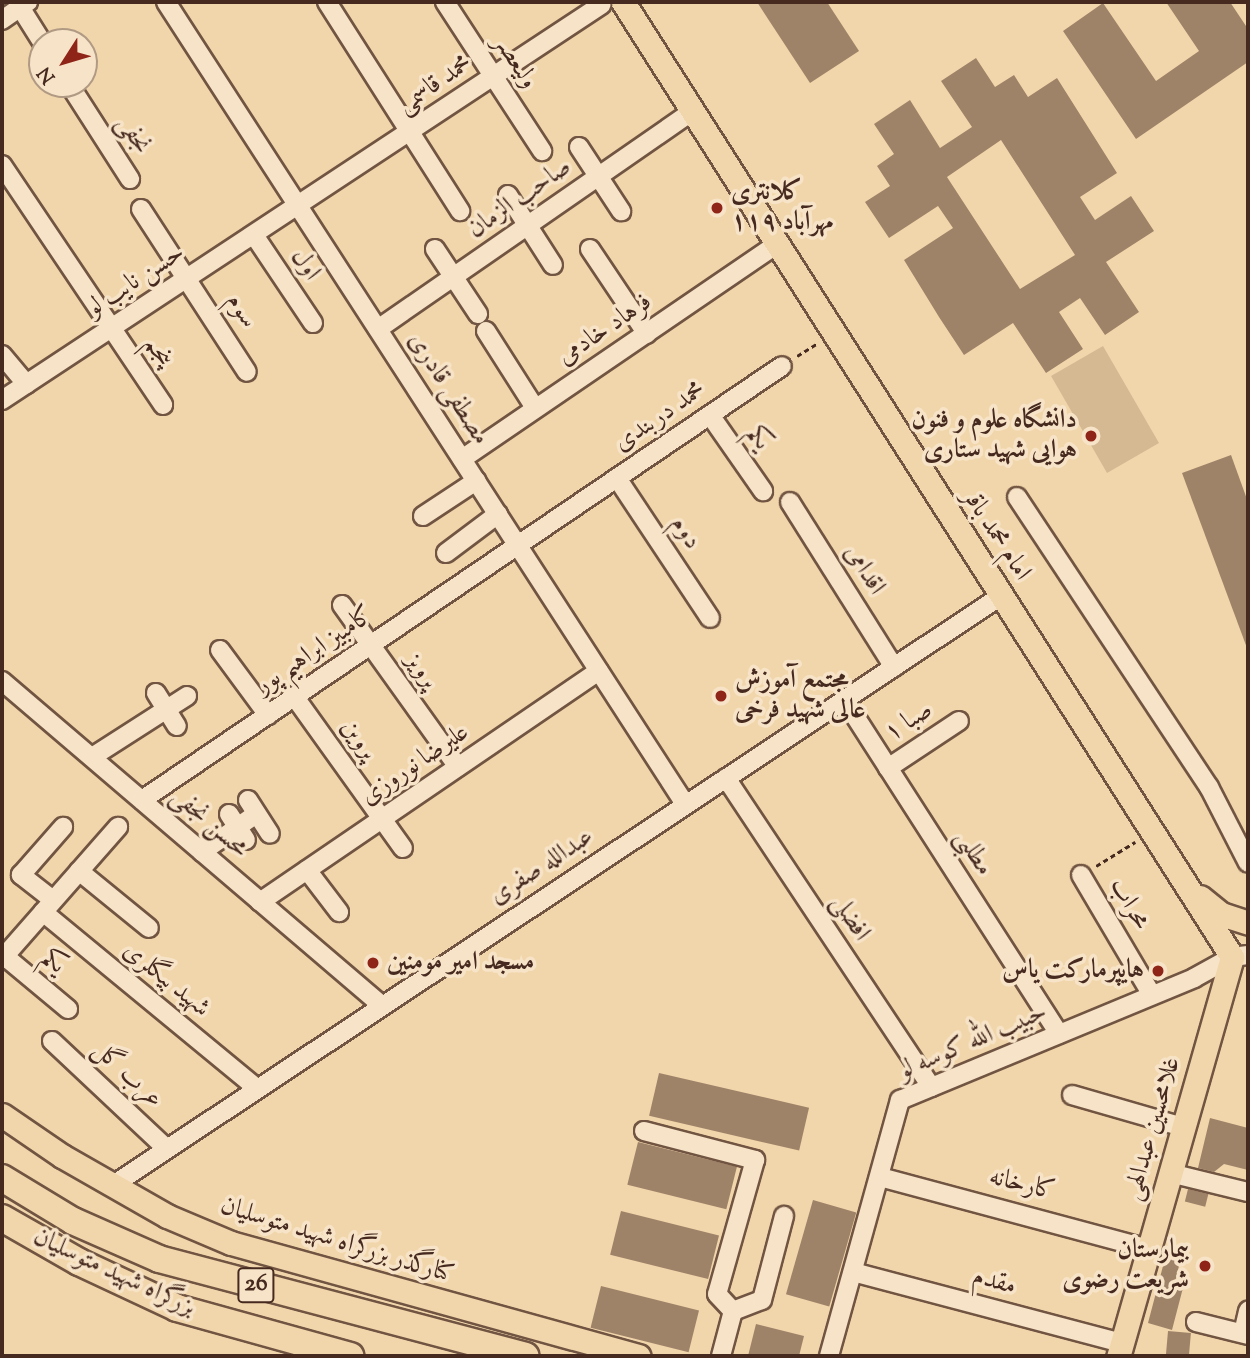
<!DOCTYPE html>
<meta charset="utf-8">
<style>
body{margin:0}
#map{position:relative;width:1250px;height:1358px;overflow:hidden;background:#f2d6ab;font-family:"Sorts Mill Goudy",Amiri,serif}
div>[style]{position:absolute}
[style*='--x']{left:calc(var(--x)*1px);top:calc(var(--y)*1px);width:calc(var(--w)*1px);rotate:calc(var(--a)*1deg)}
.green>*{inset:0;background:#d5b993;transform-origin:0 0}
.building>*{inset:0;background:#9f8368;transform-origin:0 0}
.path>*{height:2.5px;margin-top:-1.25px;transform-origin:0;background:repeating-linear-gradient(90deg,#462a1f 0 5px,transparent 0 8.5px)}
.roads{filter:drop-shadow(2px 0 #715542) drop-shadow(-2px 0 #715542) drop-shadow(0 2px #715542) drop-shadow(0 -2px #715542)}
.minor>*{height:18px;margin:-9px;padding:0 9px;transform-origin:9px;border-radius:9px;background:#f7e4c8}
.major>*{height:23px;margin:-11.5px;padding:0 11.5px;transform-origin:11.5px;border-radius:11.5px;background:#f2d6ab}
.highway>*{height:26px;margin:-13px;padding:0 13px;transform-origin:13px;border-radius:13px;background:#f2d6ab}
.dots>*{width:19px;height:19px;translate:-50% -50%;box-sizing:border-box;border:4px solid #f7e4c8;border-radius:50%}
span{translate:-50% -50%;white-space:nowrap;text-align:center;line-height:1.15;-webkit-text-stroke:7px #f7e4c8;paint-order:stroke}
.shield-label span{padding:2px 5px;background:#f7e4c8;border:2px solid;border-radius:5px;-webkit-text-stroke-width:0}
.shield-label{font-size:24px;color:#462a1f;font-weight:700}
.street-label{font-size:26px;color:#462a1f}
.poi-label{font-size:26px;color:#462a1f;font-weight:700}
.left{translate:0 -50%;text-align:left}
.right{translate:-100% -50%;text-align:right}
.frame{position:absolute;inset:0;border:4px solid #462a1f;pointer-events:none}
.north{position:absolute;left:28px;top:28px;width:70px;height:70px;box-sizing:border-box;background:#f7e4c8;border:2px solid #b09a84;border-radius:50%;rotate:233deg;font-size:19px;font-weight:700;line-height:28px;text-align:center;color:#462a1f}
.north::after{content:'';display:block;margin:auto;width:24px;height:32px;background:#8f2418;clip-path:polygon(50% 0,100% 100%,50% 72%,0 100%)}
</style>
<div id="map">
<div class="green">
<i style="left:1103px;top:346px;width:112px;height:60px;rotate:60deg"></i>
</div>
<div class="building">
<i style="clip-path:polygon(757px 2px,827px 2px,859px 51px,810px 83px)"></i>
<i style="clip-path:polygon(1166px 2px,1230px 2px,1248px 29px,1248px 62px,1136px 139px,1063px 31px,1103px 3px,1156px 81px,1199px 51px)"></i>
<i style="clip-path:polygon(evenodd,976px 58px,995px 87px,1014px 75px,1028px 97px,1057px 78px,1117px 173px,1080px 197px,1095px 220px,1131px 196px,1154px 231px,1106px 262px,1139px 312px,1105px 335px,1080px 298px,1059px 312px,1083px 349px,1046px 373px,1013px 323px,964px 355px,939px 317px,904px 260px,953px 228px,938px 206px,889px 238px,865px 202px,890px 186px,877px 166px,894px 154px,874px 124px,910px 100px,940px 148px,972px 127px,941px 81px,976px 58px,1001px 140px,1075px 255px,1020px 289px,947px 177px,1001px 140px)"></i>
<i style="clip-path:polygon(1231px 455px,1248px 502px,1247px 648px,1182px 473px)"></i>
<i style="left:659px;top:1073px;width:154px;height:44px;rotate:13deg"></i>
<i style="clip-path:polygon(1210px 1118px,1248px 1128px,1248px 1170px,1224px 1164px,1214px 1172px,1198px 1168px)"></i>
<i style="left:638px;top:1142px;width:102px;height:44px;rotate:14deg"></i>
<i style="left:1188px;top:1189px;width:21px;height:13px;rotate:14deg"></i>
<i style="left:813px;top:1200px;width:45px;height:98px;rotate:16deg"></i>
<i style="left:621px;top:1211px;width:101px;height:45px;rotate:14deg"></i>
<i style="clip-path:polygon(1168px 1247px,1183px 1250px,1175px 1282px,1184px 1284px,1172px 1330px,1148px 1323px)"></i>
<i style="left:601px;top:1286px;width:101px;height:43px;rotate:14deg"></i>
<i style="clip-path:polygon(756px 1324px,804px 1336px,799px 1356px,748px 1356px)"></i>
<i style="left:1168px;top:1331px;width:23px;height:25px;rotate:5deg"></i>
</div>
<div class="path">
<i style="--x:797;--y:356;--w:25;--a:-32"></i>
<i style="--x:1096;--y:866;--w:46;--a:-31.6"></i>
</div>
<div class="roads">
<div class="minor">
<i style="--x:166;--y:2;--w:955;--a:57.09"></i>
<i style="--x:327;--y:2;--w:248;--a:57.5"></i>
<i style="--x:445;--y:2;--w:178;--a:56.9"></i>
<i style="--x:20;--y:7;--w:41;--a:57.8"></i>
<i style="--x:2;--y:20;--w:32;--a:-35"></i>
<i style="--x:69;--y:84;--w:113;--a:57.3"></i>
<i style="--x:579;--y:147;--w:77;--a:56.7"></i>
<i style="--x:2;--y:165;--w:289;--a:56.1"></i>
<i style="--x:508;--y:195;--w:83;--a:57.3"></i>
<i style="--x:141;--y:209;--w:194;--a:57"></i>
<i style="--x:254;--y:235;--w:106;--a:56.2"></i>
<i style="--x:435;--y:249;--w:78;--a:56.5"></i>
<i style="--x:590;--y:249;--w:102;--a:56.2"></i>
<i style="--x:378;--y:329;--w:383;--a:-34.7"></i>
<i style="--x:486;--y:331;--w:91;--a:57.5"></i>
<i style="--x:2;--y:355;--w:38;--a:50"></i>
<i style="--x:2;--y:400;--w:718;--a:-33.4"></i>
<i style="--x:710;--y:415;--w:93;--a:55.1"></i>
<i style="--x:462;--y:459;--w:381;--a:-34.3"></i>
<i style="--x:617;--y:478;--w:168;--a:56.4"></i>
<i style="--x:1017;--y:497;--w:348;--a:56.5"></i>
<i style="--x:1209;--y:787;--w:85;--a:62.8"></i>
<i style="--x:790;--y:502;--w:195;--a:57.8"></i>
<i style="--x:423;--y:516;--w:64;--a:-33.4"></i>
<i style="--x:446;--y:553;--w:65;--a:-36.9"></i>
<i style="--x:342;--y:605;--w:199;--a:54.4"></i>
<i style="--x:220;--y:650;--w:81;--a:53.6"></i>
<i style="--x:2;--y:681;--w:499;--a:40.5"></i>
<i style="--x:156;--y:693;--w:39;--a:58"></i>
<i style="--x:294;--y:696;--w:187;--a:54.4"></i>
<i style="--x:844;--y:699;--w:398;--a:57.3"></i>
<i style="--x:92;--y:757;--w:113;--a:-32.7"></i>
<i style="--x:888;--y:768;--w:85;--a:-33.5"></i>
<i style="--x:726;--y:778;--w:371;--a:56.4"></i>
<i style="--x:142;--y:800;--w:773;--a:-34.14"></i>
<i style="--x:248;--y:800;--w:40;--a:57.1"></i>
<i style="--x:229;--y:814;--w:31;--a:57"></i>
<i style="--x:202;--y:852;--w:66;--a:-35.1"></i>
<i style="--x:307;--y:870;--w:53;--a:52.7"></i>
<i style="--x:79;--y:871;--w:90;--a:39.2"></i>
<i style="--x:1081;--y:875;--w:139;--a:59.4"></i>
<i style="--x:53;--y:900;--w:41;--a:-142"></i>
<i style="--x:21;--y:875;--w:64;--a:-48.8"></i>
<i style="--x:260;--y:902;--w:410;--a:-34.3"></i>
<i style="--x:43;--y:912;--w:275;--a:39.5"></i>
<i style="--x:2;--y:954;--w:86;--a:39.8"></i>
<i style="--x:2;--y:959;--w:176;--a:-48.7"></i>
<i style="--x:52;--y:1041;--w:155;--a:43.2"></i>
<i style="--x:1072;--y:1095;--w:116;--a:16.1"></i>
<i style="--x:644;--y:1131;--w:115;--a:14.6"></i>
<i style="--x:755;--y:1160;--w:139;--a:105.8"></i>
<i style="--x:717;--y:1294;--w:23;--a:47"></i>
<i style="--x:1170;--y:1173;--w:80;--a:13.7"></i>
<i style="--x:880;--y:1177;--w:278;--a:15"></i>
<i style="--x:113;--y:1185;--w:1066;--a:-33.56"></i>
<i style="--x:853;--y:1272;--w:277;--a:14.8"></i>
<i style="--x:1196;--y:1322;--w:54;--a:14"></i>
<i style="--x:1243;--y:1333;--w:23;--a:-77"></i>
<i style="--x:721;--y:1356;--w:47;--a:-75.1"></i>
<i style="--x:733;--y:1311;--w:31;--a:-21"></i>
<i style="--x:762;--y:1300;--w:87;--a:-75.3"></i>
<i style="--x:829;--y:1356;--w:266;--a:-74.5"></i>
<i style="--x:900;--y:1100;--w:318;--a:-22.5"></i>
<i style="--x:1194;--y:978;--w:43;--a:-28.9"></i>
<i style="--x:1232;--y:957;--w:16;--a:-7"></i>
</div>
<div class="major">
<i style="--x:623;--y:2;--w:1133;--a:57.47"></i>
<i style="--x:1232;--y:957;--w:415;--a:105.9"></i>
<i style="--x:1200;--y:897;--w:27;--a:39"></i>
<i style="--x:1221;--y:914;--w:28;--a:18"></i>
<i style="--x:2;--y:1115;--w:73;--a:34.3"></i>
<i style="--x:62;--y:1156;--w:121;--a:29.7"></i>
<i style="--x:167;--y:1216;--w:69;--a:22.9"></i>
<i style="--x:231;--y:1243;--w:423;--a:15.5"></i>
</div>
<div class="highway">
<i style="--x:2;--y:1178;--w:83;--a:31.2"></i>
<i style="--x:73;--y:1221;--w:94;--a:23.8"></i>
<i style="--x:159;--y:1259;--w:379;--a:14.8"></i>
<i style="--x:2;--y:1218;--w:89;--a:29.7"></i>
<i style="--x:79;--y:1262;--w:108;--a:25.1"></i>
<i style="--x:177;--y:1308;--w:180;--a:15.5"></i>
</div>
</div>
<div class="dots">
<i style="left:717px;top:208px;background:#8f2418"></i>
<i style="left:1091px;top:436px;background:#8f2418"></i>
<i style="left:721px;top:696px;background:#8f2418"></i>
<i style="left:373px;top:963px;background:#8f2418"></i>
<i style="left:1158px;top:971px;background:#8f2418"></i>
<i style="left:1205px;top:1266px;background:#8f2418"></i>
</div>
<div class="shield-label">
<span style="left:256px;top:1285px">26</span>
</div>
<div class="street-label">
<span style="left:515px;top:62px;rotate:57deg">ولیعصر</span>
<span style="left:435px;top:85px;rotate:-34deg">محمد قاسمی</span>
<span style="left:133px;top:135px;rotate:57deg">نجفی</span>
<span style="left:520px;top:199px;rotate:-35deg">صاحب الزمان</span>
<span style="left:305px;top:265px;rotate:56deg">اول</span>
<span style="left:136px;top:281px;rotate:-33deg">حسن نایب لو</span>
<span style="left:241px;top:311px;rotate:58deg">سوم</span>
<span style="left:605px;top:330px;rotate:-34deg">فرهاد خادمی</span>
<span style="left:158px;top:352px;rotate:55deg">پنجم</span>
<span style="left:448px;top:389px;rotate:57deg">مصطفی قادری</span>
<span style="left:660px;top:417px;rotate:-34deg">محمد دربندی</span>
<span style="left:758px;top:438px;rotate:55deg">یکم</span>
<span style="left:685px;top:533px;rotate:56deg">دوم</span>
<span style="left:996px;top:535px;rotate:57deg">امام محمد باقر</span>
<span style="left:864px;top:570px;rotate:58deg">اقدامی</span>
<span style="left:315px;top:651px;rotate:-34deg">کامبیز ابراهیم پور</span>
<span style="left:421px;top:671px;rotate:54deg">پرویز</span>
<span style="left:909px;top:722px;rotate:-33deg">صبا ۱</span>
<span style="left:358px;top:740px;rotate:54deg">پروین</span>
<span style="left:415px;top:765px;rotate:-34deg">علیرضا نوروزی</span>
<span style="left:209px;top:823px;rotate:41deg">محسن نجفی</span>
<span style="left:973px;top:853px;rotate:57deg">مطلبی</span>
<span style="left:542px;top:867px;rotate:-33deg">عبدالله صفری</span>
<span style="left:1129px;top:904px;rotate:59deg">محراب</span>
<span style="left:850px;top:918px;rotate:57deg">افضلی</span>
<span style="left:53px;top:962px;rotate:40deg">یکم</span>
<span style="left:166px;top:980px;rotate:39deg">شهید بیگلری</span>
<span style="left:973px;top:1042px;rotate:-23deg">حبیب الله کوسه لو</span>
<span style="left:127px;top:1075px;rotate:43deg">عرب گل</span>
<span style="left:1153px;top:1129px;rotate:-74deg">غلامحسین عبدالهی</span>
<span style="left:1022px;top:1185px;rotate:14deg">کارخانه</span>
<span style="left:337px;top:1241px;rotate:17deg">کنارگذر بزرگراه شهید متوسلیان</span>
<span style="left:114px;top:1273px;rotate:25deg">بزرگراه شهید متوسلیان</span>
<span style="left:994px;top:1282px;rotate:15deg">مقدم</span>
</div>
<div class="poi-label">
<span class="left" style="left:731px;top:208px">کلانتری<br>۱۱۹ مهرآباد</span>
<span class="right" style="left:1077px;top:436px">دانشگاه علوم و فنون<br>هوایی شهید ستاری</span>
<span class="left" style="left:735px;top:696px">مجتمع آموزش<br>عالی شهید فرخی</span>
<span class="left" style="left:387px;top:963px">مسجد امیر مومنین</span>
<span class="right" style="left:1144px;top:971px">هایپرمارکت یاس</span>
<span class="right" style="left:1189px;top:1266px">بیمارستان<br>شریعت رضوی</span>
</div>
<div class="frame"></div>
<div class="north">N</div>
</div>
